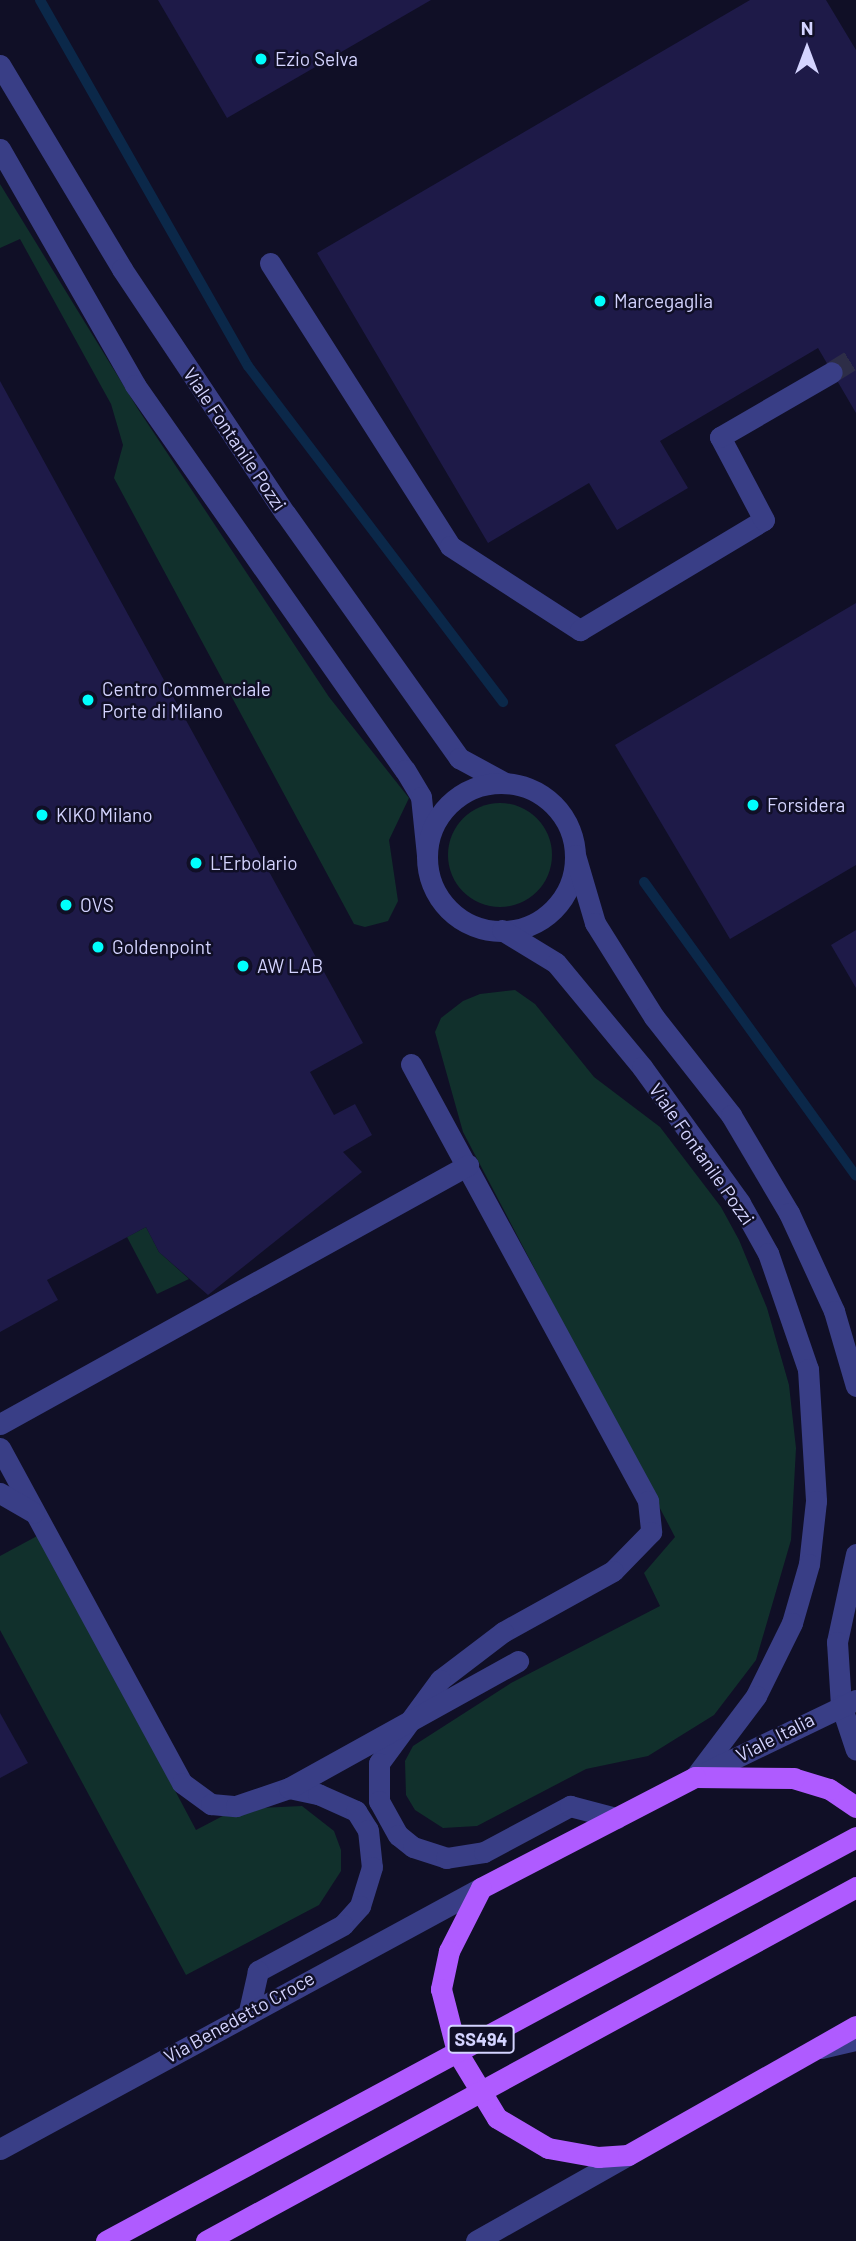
<!DOCTYPE html>
<style>
body{margin:0}
#map{position:relative;width:856px;height:2241px;overflow:hidden;background:#100f26;font-family:Barlow,sans-serif}
div>[style]{position:absolute}
[style*='--x']{left:calc(var(--x)*1px);top:calc(var(--y)*1px);width:calc(var(--w)*1px);rotate:calc(var(--a)*1deg)}
.green>*{inset:0;background:#11302c}
.round{border-radius:50%}
.stream>*{height:10px;margin:-5px;padding:0 5px;transform-origin:5px;border-radius:5px;background:#0b2849}
.building>*{inset:0;background:#1e1a48}
.minor-tunnel>*{height:21px;margin-top:-10.5px;transform-origin:0;background:repeating-linear-gradient(90deg,#2d2d47 0 21px,transparent 0 31px)}
.minor>*{height:21px;margin:-10.5px;padding:0 10.5px;transform-origin:10.5px;border-radius:10.5px;background:#393e86}
.minor>.ring{margin:-10.5px;padding:0;box-sizing:content-box;background:none;border:21px solid #393e86;border-radius:50%}
.major>*{height:21px;margin:-10.5px;padding:0 10.5px;transform-origin:10.5px;border-radius:10.5px;background:#af5bff}
.dots>*{width:19px;height:19px;translate:-50% -50%;box-sizing:border-box;border:4px solid #100f26;border-radius:50%}
span{translate:-50% -50%;white-space:nowrap;text-align:center;line-height:1.15;-webkit-text-stroke:5px #100f26;paint-order:stroke}
.shield-label span{padding:2px 5px;background:#100f26;border:2px solid;border-radius:5px;-webkit-text-stroke-width:0}
.shield-label{font-size:18px;color:#d4d4ff;font-weight:700}
.poi-label{font-size:19px;color:#d4d4ff}
.left{translate:0 -50%;text-align:left}
.street-label{font-size:19px;color:#d4d4ff}
.north{position:absolute;left:772px;top:14px;width:70px;height:70px;-webkit-text-stroke:5px #100f26;paint-order:stroke;rotate:0deg;font-size:19px;font-weight:700;line-height:28px;text-align:center;color:#d4d4ff}
.north::after{content:'';display:block;margin:auto;width:24px;height:32px;background:#d4d4ff;clip-path:polygon(50% 0,100% 100%,50% 72%,0 100%)}
</style>
<div id="map">
<div class="green">
<i style="clip-path:polygon(0 184px,138px 409px,329px 697px,409px 798px,389px 840px,398px 901px,388px 921px,365px 927px,354px 924px,114px 478px,123px 445px,111px 404px,20px 239px,0 248px)"></i>
<i class="round" style="left:448px;top:803px;width:104px;height:104px"></i>
<i style="clip-path:polygon(515px 990px,535px 1004px,594px 1077px,660px 1127px,721px 1207px,739px 1240px,767px 1308px,789px 1385px,796px 1448px,791px 1540px,756px 1660px,714px 1715px,648px 1756px,586px 1769px,477px 1826px,443px 1828px,415px 1810px,406px 1795px,405px 1761px,413px 1746px,511px 1683px,660px 1606px,644px 1573px,675px 1537px,463px 1132px,435px 1032px,441px 1018px,463px 1001px,480px 994px)"></i>
<i style="clip-path:polygon(146px 1227px,159px 1252px,189px 1279px,157px 1294px,127px 1237px)"></i>
<i style="clip-path:polygon(39px 1535px,196px 1830px,236px 1809px,302px 1806px,334px 1831px,341px 1850px,341px 1871px,319px 1905px,186px 1975px,0 1630px,0 1556px)"></i>
</div>
<div class="stream">
<i style="--x:40;--y:0;--w:421;--a:60.4"></i>
<i style="--x:248;--y:366;--w:422;--a:52.8"></i>
<i style="--x:644;--y:882;--w:362;--a:54.2"></i>
</div>
<div class="building">
<i style="clip-path:polygon(158px 0,431px 0,227px 118px)"></i>
<i style="clip-path:polygon(750px 0,826px 0,856px 50px,856px 413px,818px 348px,660px 441px,688px 488px,617px 530px,589px 483px,488px 543px,317px 253px)"></i>
<i style="clip-path:polygon(0 381px,363px 1043px,310px 1072px,334px 1115px,355px 1104px,372px 1135px,343px 1152px,362px 1172px,208px 1295px,159px 1252px,146px 1227px,47px 1280px,58px 1300px,0 1332px)"></i>
<i style="clip-path:polygon(856px 603px,856px 865px,730px 939px,615px 745px)"></i>
<i style="clip-path:polygon(856px 930px,856px 988px,831px 945px)"></i>
<i style="clip-path:polygon(0 1713px,28px 1763px,0 1778px)"></i>
</div>
<div class="minor-tunnel">
<i style="--x:832;--y:372;--w:28;--a:-32"></i>
</div>
<div class="minor">
<i style="--x:0;--y:65;--w:238;--a:59.1"></i>
<i style="--x:122;--y:269;--w:293;--a:56.3"></i>
<i style="--x:285;--y:513;--w:301;--a:54.6"></i>
<i style="--x:459;--y:758;--w:52;--a:28.5"></i>
<i style="--x:0;--y:149;--w:272;--a:60.2"></i>
<i style="--x:135;--y:385;--w:470;--a:55"></i>
<i style="--x:405;--y:770;--w:31;--a:59"></i>
<i style="--x:421;--y:797;--w:58;--a:84.1"></i>
<i style="--x:270;--y:263;--w:335;--a:57.5"></i>
<i style="--x:450;--y:546;--w:155;--a:32.9"></i>
<i style="--x:580;--y:630;--w:214;--a:-30.9"></i>
<i style="--x:764;--y:520;--w:94;--a:-117.9"></i>
<i style="--x:720;--y:437;--w:129;--a:-30.1"></i>
<i class="ring" style="left:427px;top:783px;width:127px;height:127px"></i>
<i style="--x:575;--y:855;--w:71;--a:73.6"></i>
<i style="--x:595;--y:923;--w:111;--a:57.9"></i>
<i style="--x:654;--y:1017;--w:125;--a:51.8"></i>
<i style="--x:731;--y:1115;--w:114;--a:59.4"></i>
<i style="--x:789;--y:1213;--w:108;--a:65.3"></i>
<i style="--x:834;--y:1311;--w:78;--a:73.7"></i>
<i style="--x:502;--y:930;--w:63;--a:31.4"></i>
<i style="--x:556;--y:963;--w:135;--a:50.4"></i>
<i style="--x:642;--y:1067;--w:168;--a:54.2"></i>
<i style="--x:740;--y:1203;--w:57;--a:60.8"></i>
<i style="--x:768;--y:1253;--w:123;--a:71"></i>
<i style="--x:808;--y:1369;--w:132;--a:86.5"></i>
<i style="--x:816;--y:1501;--w:63;--a:96.3"></i>
<i style="--x:809;--y:1564;--w:61;--a:106.1"></i>
<i style="--x:792;--y:1623;--w:81;--a:116.3"></i>
<i style="--x:756;--y:1696;--w:101;--a:127"></i>
<i style="--x:411;--y:1064;--w:497;--a:61.5"></i>
<i style="--x:648;--y:1501;--w:31;--a:84"></i>
<i style="--x:651;--y:1532;--w:54;--a:134.3"></i>
<i style="--x:613;--y:1571;--w:126;--a:151"></i>
<i style="--x:503;--y:1632;--w:79;--a:142.7"></i>
<i style="--x:440;--y:1680;--w:103;--a:126.3"></i>
<i style="--x:379;--y:1763;--w:38;--a:90"></i>
<i style="--x:379;--y:1801;--w:39;--a:61"></i>
<i style="--x:398;--y:1835;--w:19;--a:39"></i>
<i style="--x:413;--y:1847;--w:35;--a:18"></i>
<i style="--x:446;--y:1858;--w:38;--a:-9"></i>
<i style="--x:484;--y:1852;--w:98;--a:-28.1"></i>
<i style="--x:570;--y:1806;--w:48;--a:14.6"></i>
<i style="--x:0;--y:1424;--w:535;--a:-28.96"></i>
<i style="--x:0;--y:1448;--w:381;--a:61.5"></i>
<i style="--x:182;--y:1783;--w:36;--a:36"></i>
<i style="--x:211;--y:1804;--w:25;--a:5"></i>
<i style="--x:236;--y:1806;--w:56;--a:-18.8"></i>
<i style="--x:289;--y:1788;--w:30;--a:12"></i>
<i style="--x:318;--y:1794;--w:42;--a:24.1"></i>
<i style="--x:356;--y:1811;--w:22;--a:58"></i>
<i style="--x:368;--y:1830;--w:37;--a:84"></i>
<i style="--x:372;--y:1867;--w:41;--a:107.1"></i>
<i style="--x:360;--y:1906;--w:25;--a:132"></i>
<i style="--x:343;--y:1925;--w:97;--a:151.6"></i>
<i style="--x:258;--y:1971;--w:41;--a:102.7"></i>
<i style="--x:0;--y:1493;--w:39;--a:30"></i>
<i style="--x:856;--y:1554;--w:90;--a:102.2"></i>
<i style="--x:837;--y:1642;--w:63;--a:86.4"></i>
<i style="--x:841;--y:1705;--w:47;--a:71.6"></i>
<i style="--x:700;--y:1775;--w:173;--a:-25.7"></i>
<i style="--x:289;--y:1788;--w:262;--a:-29"></i>
<i style="--x:821;--y:2048;--w:36;--a:-13"></i>
<i style="--x:0;--y:2149;--w:547;--a:-28.49"></i>
<i style="--x:476;--y:2241;--w:175;--a:-29.5"></i>
</div>
<div class="major">
<i style="--x:856;--y:1807;--w:32;--a:-146"></i>
<i style="--x:829;--y:1789;--w:37;--a:-163"></i>
<i style="--x:794;--y:1778;--w:99;--a:-179.4"></i>
<i style="--x:695;--y:1777;--w:241;--a:152.6"></i>
<i style="--x:481;--y:1888;--w:71;--a:116.9"></i>
<i style="--x:449;--y:1951;--w:39;--a:102"></i>
<i style="--x:441;--y:1989;--w:65;--a:75.7"></i>
<i style="--x:457;--y:2052;--w:77;--a:58.8"></i>
<i style="--x:497;--y:2118;--w:59;--a:30.5"></i>
<i style="--x:548;--y:2148;--w:51;--a:10.2"></i>
<i style="--x:598;--y:2157;--w:30;--a:-4"></i>
<i style="--x:628;--y:2155;--w:262;--a:-29.5"></i>
<i style="--x:106;--y:2241;--w:852;--a:-28.31"></i>
<i style="--x:206;--y:2241;--w:740;--a:-28.57"></i>
</div>
<div class="dots">
<i style="left:261px;top:59px;background:#00fffc"></i>
<i style="left:600px;top:301px;background:#00fffc"></i>
<i style="left:88px;top:700px;background:#00fffc"></i>
<i style="left:753px;top:805px;background:#00fffc"></i>
<i style="left:42px;top:815px;background:#00fffc"></i>
<i style="left:196px;top:863px;background:#00fffc"></i>
<i style="left:66px;top:905px;background:#00fffc"></i>
<i style="left:98px;top:947px;background:#00fffc"></i>
<i style="left:243px;top:966px;background:#00fffc"></i>
</div>
<div class="shield-label">
<span style="left:481px;top:2039px">SS494</span>
</div>
<div class="poi-label">
<span class="left" style="left:275px;top:59px">Ezio Selva</span>
<span class="left" style="left:614px;top:301px">Marcegaglia</span>
<span class="left" style="left:102px;top:700px">Centro Commerciale<br>Porte di Milano</span>
<span class="left" style="left:767px;top:805px">Forsidera</span>
<span class="left" style="left:56px;top:815px">KIKO Milano</span>
<span class="left" style="left:210px;top:863px">L'Erbolario</span>
<span class="left" style="left:80px;top:905px">OVS</span>
<span class="left" style="left:112px;top:947px">Goldenpoint</span>
<span class="left" style="left:257px;top:966px">AW LAB</span>
</div>
<div class="street-label">
<span style="left:235px;top:439px;rotate:56deg">Viale Fontanile Pozzi</span>
<span style="left:702px;top:1154px;rotate:55deg">Viale Fontanile Pozzi</span>
<span style="left:775px;top:1737px;rotate:-27deg">Viale Italia</span>
<span style="left:239px;top:2017px;rotate:-29deg">Via Benedetto Croce</span>
</div>
<div class="north">N</div>
</div>
